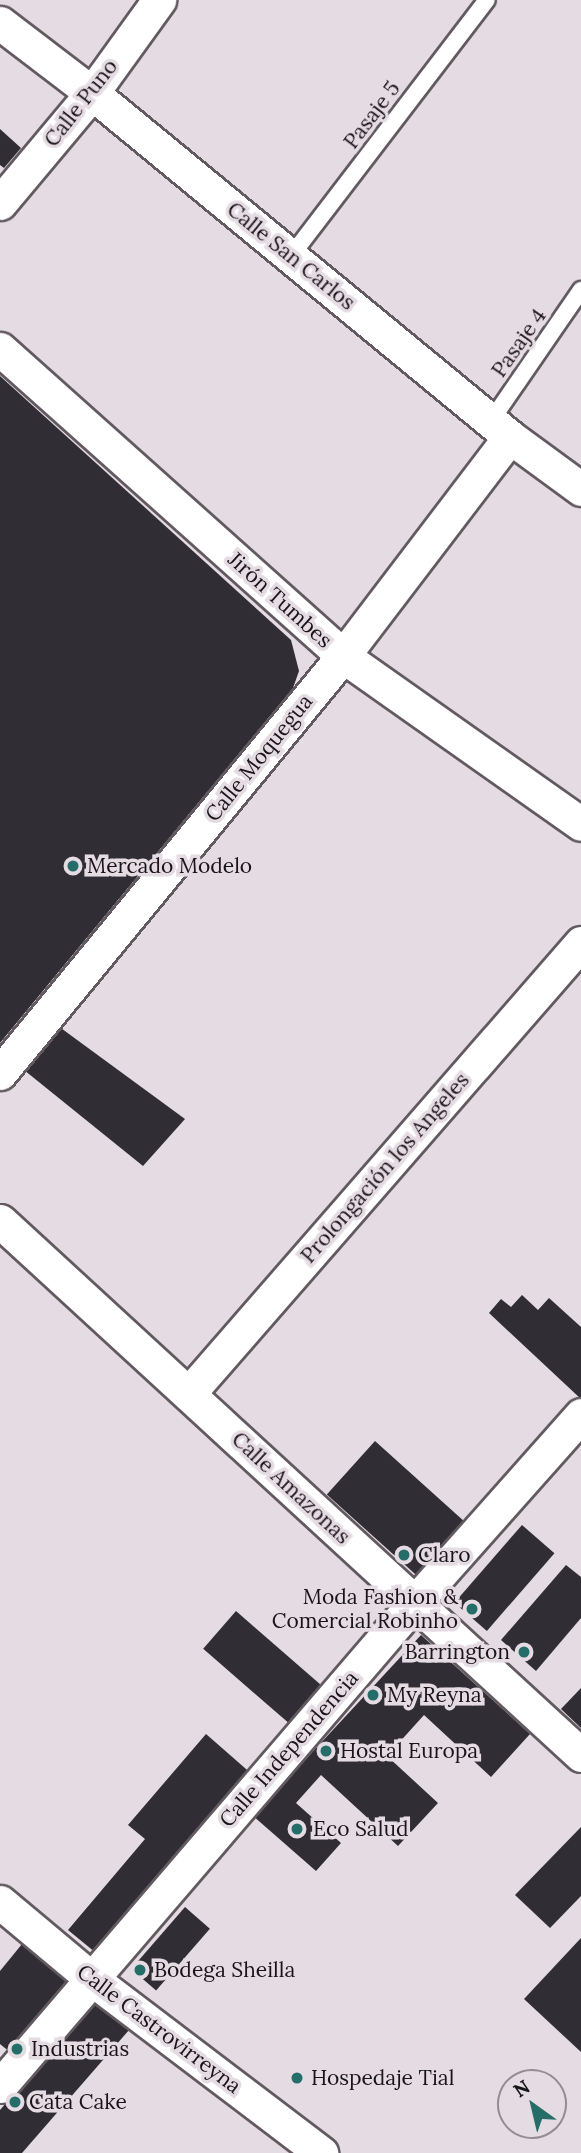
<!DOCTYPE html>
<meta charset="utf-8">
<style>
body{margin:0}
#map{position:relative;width:581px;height:2153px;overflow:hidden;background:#e5dbe2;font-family:Lora,serif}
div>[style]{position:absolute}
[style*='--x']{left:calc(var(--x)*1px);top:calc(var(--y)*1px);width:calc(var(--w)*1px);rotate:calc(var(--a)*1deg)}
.building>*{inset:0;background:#302d34;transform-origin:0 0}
.roads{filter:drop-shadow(2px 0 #625a60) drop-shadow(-2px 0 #625a60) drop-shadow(0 2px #625a60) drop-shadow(0 -2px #625a60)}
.lane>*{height:16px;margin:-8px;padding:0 8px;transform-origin:8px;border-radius:8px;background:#fff}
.street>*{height:33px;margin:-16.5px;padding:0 16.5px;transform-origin:16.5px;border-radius:16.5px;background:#fff}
.dots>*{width:19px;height:19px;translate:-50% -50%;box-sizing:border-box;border:4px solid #e5dbe2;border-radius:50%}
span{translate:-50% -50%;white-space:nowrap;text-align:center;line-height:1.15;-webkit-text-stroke:7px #e5dbe2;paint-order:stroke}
.street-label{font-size:21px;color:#181517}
.poi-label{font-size:21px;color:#181517}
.left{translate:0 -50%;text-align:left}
.right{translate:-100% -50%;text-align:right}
.north{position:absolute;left:497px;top:2069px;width:70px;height:70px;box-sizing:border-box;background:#e5dbe2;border:2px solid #938c91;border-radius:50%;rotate:326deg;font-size:19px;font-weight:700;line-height:28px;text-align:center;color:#181517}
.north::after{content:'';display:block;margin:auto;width:24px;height:32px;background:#246d68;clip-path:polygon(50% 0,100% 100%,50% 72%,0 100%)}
</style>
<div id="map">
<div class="building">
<i style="clip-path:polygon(0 129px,21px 148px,4px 168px,0 165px)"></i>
<i style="clip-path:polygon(0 376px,291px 640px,299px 671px,293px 688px,0 1043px)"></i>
<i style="clip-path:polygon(54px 1023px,185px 1119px,143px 1166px,24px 1070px)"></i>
<i style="clip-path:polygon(522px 1295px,538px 1310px,549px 1298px,581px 1327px,581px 1399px,489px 1313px,501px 1299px,511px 1307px)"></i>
<i style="left:375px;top:1441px;width:140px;height:72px;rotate:42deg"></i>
<i style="left:522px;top:1525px;width:43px;height:103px;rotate:41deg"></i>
<i style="clip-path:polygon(566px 1565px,581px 1577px,581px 1618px,536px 1671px,501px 1640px)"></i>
<i style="left:236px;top:1611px;width:121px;height:50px;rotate:41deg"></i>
<i style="clip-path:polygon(421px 1635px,530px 1734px,491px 1777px,424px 1715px,387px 1756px,438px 1803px,398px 1846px,321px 1775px,296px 1803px,341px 1843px,316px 1871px,253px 1816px)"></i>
<i style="clip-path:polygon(581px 1688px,581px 1728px,561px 1709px)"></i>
<i style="clip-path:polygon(206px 1734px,261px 1782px,107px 1962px,68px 1930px,145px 1839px,128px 1825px)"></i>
<i style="clip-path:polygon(581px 1827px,581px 1896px,550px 1928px,515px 1895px)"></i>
<i style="left:185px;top:1907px;width:33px;height:82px;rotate:41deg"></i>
<i style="clip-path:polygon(31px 1933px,80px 1973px,17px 2058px,0 2044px,0 1971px)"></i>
<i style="clip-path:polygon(581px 1938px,581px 2052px,524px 1999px)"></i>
<i style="clip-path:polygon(102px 1992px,136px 2022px,22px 2153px,0 2153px,0 2110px)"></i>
</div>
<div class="roads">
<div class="lane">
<i style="--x:291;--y:256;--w:322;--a:-52.6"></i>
<i style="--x:491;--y:421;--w:159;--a:-55.5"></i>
</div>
<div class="street">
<i style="--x:0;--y:23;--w:116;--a:37.3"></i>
<i style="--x:92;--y:93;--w:541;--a:39.45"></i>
<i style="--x:510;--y:437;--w:88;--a:36.2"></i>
<i style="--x:0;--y:203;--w:143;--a:-50.1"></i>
<i style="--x:92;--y:93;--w:115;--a:-54.2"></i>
<i style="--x:0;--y:349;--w:460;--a:41.8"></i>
<i style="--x:343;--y:656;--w:291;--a:35.2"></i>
<i style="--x:0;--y:1073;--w:540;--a:-50.56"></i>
<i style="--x:343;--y:656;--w:275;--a:-52.7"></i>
<i style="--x:0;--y:1221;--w:789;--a:42.59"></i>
<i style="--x:189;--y:1393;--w:597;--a:-48.94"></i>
<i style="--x:0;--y:1902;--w:120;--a:39.9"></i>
<i style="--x:92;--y:1979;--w:288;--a:37.2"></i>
<i style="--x:0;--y:2086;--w:638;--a:-49.39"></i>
<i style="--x:415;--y:1602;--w:250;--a:-48.4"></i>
</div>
</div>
<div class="dots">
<i style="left:73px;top:866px;background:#246d68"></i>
<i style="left:404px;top:1555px;background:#246d68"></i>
<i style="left:472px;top:1609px;background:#246d68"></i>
<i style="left:524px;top:1652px;background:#246d68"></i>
<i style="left:373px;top:1695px;background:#246d68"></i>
<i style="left:326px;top:1751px;background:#246d68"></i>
<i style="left:297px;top:1829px;background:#246d68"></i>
<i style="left:140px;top:1970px;background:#246d68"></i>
<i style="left:17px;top:2049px;background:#246d68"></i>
<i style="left:297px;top:2078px;background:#246d68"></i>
<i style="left:15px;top:2102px;background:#246d68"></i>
</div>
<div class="street-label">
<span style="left:81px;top:103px;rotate:-52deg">Calle Puno</span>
<span style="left:372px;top:115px;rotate:-53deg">Pasaje 5</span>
<span style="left:291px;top:256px;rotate:39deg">Calle San Carlos</span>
<span style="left:519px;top:343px;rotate:-55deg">Pasaje 4</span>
<span style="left:280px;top:600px;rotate:42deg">Jirón Tumbes</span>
<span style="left:259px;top:758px;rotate:-51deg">Calle Moquegua</span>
<span style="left:385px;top:1168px;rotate:-49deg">Prolongación los Angeles</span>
<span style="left:291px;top:1488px;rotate:43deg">Calle Amazonas</span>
<span style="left:289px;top:1749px;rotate:-49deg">Calle Independencia</span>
<span style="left:159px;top:2029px;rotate:37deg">Calle Castrovirreyna</span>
</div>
<div class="poi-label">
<span class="left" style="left:87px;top:866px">Mercado Modelo</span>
<span class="left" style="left:418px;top:1555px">Claro</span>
<span class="right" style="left:458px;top:1609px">Moda Fashion &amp;<br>Comercial Robinho</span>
<span class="right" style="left:510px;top:1652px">Barrington</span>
<span class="left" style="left:387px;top:1695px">My Reyna</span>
<span class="left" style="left:340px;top:1751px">Hostal Europa</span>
<span class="left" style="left:313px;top:1829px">Eco Salud</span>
<span class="left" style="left:154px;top:1970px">Bodega Sheilla</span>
<span class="left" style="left:31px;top:2049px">Industrias</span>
<span class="left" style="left:311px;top:2078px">Hospedaje Tial</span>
<span class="left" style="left:29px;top:2102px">Cata Cake</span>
</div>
<div class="north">N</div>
</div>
